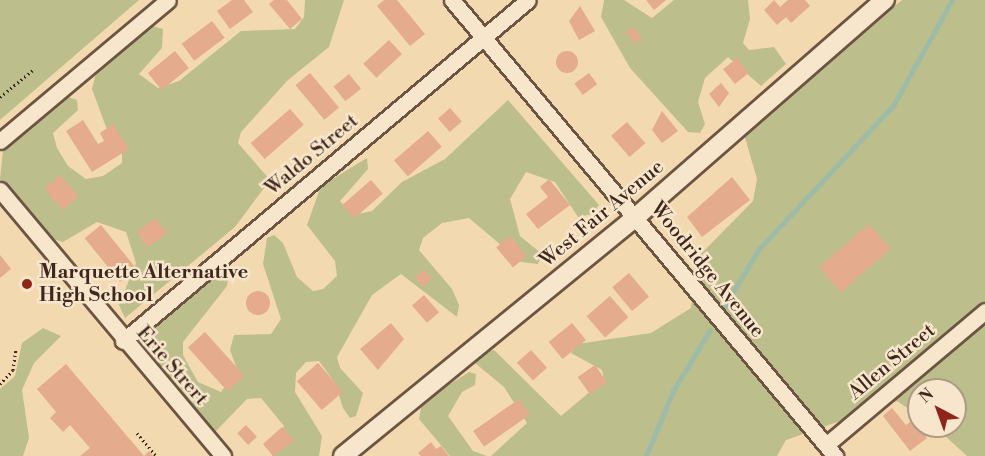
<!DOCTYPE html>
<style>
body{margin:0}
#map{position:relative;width:985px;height:456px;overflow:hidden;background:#f3d9b0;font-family:"Libre Bodoni",serif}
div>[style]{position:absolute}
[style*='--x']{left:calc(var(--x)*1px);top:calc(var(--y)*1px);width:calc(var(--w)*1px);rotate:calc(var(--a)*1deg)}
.green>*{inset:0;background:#bcbf8b}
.stream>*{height:4.5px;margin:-2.25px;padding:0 2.25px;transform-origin:2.25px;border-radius:2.25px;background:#9dbba6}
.building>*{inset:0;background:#e4ab8c;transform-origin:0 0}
.round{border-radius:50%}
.path>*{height:3px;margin-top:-1.5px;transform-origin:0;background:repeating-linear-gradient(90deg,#40271d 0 1.5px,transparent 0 4.5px)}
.roads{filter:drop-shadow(2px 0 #6d5442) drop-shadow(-2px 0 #6d5442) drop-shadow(0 2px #6d5442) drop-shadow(0 -2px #6d5442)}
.minor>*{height:15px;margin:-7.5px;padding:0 7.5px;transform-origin:7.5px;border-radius:7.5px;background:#f7e6cc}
.tertiary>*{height:18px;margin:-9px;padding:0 9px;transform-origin:9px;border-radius:9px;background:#f7e6cc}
.dots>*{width:16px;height:16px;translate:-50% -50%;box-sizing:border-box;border:3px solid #f7e6cc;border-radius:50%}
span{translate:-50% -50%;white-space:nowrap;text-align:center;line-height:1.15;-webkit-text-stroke:5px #f7e6cc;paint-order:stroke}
.street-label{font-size:20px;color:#40271d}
.poi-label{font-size:20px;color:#40271d;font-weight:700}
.left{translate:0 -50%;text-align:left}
.north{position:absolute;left:907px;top:378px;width:60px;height:60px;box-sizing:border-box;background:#f7e6cc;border:2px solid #ae9a86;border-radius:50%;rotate:319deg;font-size:16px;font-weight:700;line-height:24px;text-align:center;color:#40271d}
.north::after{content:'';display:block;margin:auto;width:21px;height:27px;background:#8f2418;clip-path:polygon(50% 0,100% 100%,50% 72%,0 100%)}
</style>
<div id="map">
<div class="green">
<i style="clip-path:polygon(0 0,139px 0,0 120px)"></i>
<i style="clip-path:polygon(305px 0,344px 0,329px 47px,288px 80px,241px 132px,238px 143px,270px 180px,235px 227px,125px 318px,119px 305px,136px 263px,126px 232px,97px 222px,63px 242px,49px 238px,0 179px,3px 150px,65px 96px,77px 100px,78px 110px,53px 133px,57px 148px,68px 166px,86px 179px,103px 176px,122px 163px,122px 145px,106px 127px,92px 89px,96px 73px,119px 51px,152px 26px,163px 29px,162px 48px,139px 74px,158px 88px,179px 81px,241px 31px,295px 29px,304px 17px)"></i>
<i style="clip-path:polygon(604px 0,624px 0,652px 18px,674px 0,748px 0,750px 19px,743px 43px,749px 50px,774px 47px,786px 64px,761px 86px,728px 57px,705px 78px,698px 102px,705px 124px,700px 133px,688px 132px,630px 68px,601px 17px)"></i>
<i style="clip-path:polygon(902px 0,985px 0,985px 456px,967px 456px,934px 426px,955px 426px,955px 390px,919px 390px,919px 416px,897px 401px,786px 440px,777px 456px,491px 456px,527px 423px,504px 387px,475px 363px,475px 354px,494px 350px,561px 416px,604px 380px,602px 370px,571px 353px,577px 344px,651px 333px,691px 308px,696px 259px,753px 201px,757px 179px,744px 134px)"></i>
<i style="clip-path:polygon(508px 100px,599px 205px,592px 214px,578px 217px,555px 182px,526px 172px,510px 199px,520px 236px,542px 254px,538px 264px,521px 262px,469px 218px,442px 223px,423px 238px,419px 250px,452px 289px,459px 305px,457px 317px,401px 274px,372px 295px,337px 357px,340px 368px,363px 393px,356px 416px,350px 418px,343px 408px,335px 383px,319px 361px,306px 362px,296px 373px,295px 392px,322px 436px,319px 456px,272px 456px,284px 426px,261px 398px,247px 399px,215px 432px,205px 428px,148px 357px,152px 330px,221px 270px,229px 273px,227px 286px,183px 342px,183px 355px,198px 382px,221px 392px,237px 369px,230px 350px,234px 335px,271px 334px,281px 319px,263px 264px,267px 238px,274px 235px,283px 243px,297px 277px,313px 291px,323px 289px,337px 276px,335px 261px,307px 225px,321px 186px,367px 158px,368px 169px,340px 201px,353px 215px,372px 211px,402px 182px,445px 159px)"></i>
<i style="clip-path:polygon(43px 328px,61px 336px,34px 363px,22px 390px,29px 438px,23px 456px,0 456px,0 389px,15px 376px,22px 343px)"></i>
<i style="clip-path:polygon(469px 372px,476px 374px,475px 385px,462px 392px,448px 416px,473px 451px,487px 456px,450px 456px,419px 419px,422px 402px)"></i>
</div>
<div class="stream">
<i style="--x:724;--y:307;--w:68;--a:-58.9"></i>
<i style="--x:759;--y:249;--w:196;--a:-46.9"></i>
<i style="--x:893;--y:106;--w:121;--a:-60.9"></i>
<i style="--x:646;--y:456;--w:70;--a:-67.4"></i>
<i style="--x:673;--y:391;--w:71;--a:-58.8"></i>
</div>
<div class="building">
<i style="clip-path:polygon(232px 0,244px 0,253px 12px,230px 29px,217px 11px)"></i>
<i style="clip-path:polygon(274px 0,287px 0,302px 19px,290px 29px,269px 4px)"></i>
<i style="clip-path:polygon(384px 0,397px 0,425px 34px,410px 46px,377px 6px)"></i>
<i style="clip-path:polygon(646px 0,666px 0,654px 10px)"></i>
<i style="clip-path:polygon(774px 0,780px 7px,788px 0,805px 0,810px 6px,791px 23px,786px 17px,777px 25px,764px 10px)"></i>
<i style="clip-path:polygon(580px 6px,595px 31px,579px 40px,569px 21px)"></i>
<i style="left:212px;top:21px;width:21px;height:38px;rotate:53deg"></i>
<i style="left:633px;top:27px;width:14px;height:9px;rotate:51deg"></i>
<i style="left:389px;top:40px;width:19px;height:35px;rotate:47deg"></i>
<i class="round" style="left:556px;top:51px;width:22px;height:22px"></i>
<i style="left:175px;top:51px;width:22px;height:35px;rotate:51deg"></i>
<i style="left:737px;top:58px;width:19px;height:18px;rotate:51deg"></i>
<i style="left:310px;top:73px;width:45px;height:19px;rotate:50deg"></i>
<i style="left:589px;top:73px;width:14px;height:18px;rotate:54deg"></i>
<i style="left:349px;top:74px;width:19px;height:20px;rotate:51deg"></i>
<i style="clip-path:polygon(721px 83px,729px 93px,719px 107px,709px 94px)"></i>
<i style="left:450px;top:108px;width:18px;height:16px;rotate:49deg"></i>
<i style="left:290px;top:109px;width:21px;height:52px;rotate:49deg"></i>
<i style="clip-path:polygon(662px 111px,678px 131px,662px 143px,652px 130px)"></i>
<i style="clip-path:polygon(83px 120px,98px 144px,104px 141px,100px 133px,113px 124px,129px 149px,92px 172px,66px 131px)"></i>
<i style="left:627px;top:122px;width:28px;height:21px;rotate:49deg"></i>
<i style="left:428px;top:131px;width:21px;height:45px;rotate:49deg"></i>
<i style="left:60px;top:175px;width:28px;height:21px;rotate:49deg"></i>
<i style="clip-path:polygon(732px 177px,750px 200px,702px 237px,687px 217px)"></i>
<i style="clip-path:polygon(549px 179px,570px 205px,538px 229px,526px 214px,548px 197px,540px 187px)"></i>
<i style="left:371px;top:180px;width:18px;height:38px;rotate:49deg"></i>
<i style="left:156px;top:218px;width:19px;height:24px;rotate:54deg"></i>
<i style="left:869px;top:224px;width:33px;height:66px;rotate:49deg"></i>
<i style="left:101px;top:225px;width:56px;height:21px;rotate:51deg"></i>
<i style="left:510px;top:236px;width:26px;height:18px;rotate:50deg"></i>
<i style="clip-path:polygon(0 255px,11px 269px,0 278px)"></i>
<i style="left:424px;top:270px;width:12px;height:12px;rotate:48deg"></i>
<i style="left:629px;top:273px;width:31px;height:22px;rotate:50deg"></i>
<i class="round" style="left:246px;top:291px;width:24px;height:24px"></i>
<i style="left:424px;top:295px;width:23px;height:16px;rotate:49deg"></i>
<i style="left:610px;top:296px;width:28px;height:31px;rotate:49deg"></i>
<i style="clip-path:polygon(391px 323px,404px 339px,378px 370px,360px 349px)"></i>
<i style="left:572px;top:323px;width:22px;height:30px;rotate:51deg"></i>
<i style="left:205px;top:332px;width:59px;height:23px;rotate:48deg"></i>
<i style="left:531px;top:350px;width:24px;height:19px;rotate:48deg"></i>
<i style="left:318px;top:363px;width:38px;height:28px;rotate:49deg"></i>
<i style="clip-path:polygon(66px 364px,144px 456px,149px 451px,153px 456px,80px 456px,90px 448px,70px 425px,63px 432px,50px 418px,56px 412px,37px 389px)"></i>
<i style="left:595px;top:365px;width:21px;height:21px;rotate:55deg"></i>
<i style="left:519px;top:399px;width:19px;height:56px;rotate:55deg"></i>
<i style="clip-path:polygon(892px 408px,906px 425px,913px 420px,927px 438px,910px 451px,883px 416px)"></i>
<i style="left:246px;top:425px;width:16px;height:12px;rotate:47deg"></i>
<i style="clip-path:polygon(282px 427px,295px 441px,273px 456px,263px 444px)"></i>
<i style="clip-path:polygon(431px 442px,436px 449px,441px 446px,449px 456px,421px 456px,418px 453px)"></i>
</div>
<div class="path">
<i style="--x:0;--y:97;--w:43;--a:-39.3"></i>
<i style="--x:0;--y:384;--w:19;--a:-47"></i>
<i style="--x:13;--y:370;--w:21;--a:-82"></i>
<i style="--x:137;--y:433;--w:30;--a:50"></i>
</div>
<div class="roads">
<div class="minor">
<i style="--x:452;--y:0;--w:596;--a:49.97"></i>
<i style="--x:0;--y:141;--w:219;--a:-40"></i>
<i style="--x:0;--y:190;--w:347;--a:50"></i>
<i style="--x:123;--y:341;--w:529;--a:-40.1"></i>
<i style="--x:826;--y:445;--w:208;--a:-40.1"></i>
</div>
<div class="tertiary">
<i style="--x:343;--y:456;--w:380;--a:-39.2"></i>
<i style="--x:637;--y:216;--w:329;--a:-41.1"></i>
</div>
</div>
<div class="dots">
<i style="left:27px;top:284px;background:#8f2418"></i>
</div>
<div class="street-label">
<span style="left:312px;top:155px;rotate:-40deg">Waldo Street</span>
<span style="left:602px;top:214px;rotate:-40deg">West Fair Avenue</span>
<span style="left:707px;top:270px;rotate:51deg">Woodridge Avenue</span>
<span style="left:892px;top:362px;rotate:-40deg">Allen Street</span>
<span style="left:172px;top:366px;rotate:49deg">Erie Strert</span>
</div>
<div class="poi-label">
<span class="left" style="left:39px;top:284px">Marquette Alternative<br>High School</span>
</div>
<div class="north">N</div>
</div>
